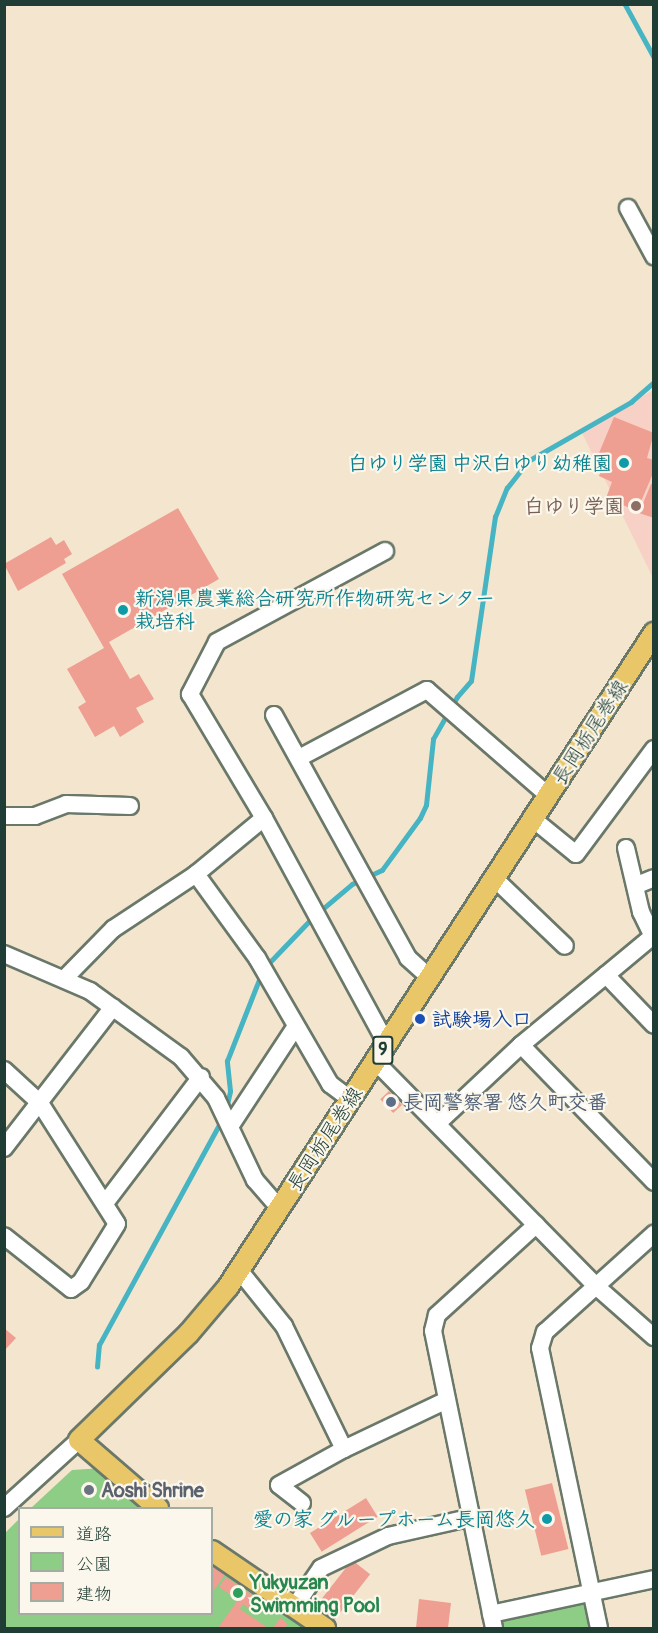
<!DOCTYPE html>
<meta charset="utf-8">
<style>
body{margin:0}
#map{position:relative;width:658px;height:1633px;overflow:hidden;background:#f4e6ce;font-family:Pangolin,"Klee One",sans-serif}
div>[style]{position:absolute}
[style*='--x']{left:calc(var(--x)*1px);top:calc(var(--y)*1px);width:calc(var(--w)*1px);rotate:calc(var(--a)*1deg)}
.built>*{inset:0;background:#f7d1c6}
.green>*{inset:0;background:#8dcd85}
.stream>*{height:4.5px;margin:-2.25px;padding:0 2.25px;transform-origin:2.25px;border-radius:2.25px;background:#46b4c2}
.building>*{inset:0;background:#ef9e92;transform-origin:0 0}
.roads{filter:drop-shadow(2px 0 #6a786a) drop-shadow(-2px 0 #6a786a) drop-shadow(0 2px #6a786a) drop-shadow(0 -2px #6a786a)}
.minor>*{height:16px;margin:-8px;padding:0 8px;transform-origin:8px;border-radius:8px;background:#fff}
.major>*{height:20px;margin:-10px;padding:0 10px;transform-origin:10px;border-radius:10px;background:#e9c769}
.dots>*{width:16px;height:16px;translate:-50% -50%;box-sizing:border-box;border:3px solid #fbf7ec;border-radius:50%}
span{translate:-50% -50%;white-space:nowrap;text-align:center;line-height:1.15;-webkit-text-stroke:4.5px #fbf7ec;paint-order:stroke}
.shield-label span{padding:2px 4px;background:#fbf7ec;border:2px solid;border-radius:4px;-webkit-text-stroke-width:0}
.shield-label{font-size:18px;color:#1f3d34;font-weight:700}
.culture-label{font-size:20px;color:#0d838f;font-weight:700}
.right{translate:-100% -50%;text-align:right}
.left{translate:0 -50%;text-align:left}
.education-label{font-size:20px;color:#785e54;font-weight:700}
.street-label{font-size:20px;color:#1f3d34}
.transit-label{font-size:20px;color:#164399;font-weight:700}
.service-label{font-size:20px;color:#4e5e75;font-weight:700}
.worship-label{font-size:20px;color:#5b616d;font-weight:700}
.leisure-label{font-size:20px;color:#27864d;font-weight:700}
.frame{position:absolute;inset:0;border:6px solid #1f3d34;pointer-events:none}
.legend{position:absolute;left:18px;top:1507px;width:195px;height:108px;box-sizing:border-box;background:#fbf7ec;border:2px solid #a3ada2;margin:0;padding:8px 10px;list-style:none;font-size:18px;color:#1f3d34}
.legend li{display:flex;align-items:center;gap:12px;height:30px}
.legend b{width:30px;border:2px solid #a3ada2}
</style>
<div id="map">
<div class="built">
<i style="clip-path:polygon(653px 390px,653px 578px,582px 433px)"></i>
</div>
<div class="green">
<i style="clip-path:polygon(103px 1468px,147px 1508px,31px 1508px,72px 1470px)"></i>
<i style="clip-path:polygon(19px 1519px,20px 1614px,212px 1614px,212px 1559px,314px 1628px,5px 1628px,5px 1533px)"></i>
<i style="clip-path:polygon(587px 1601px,593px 1628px,500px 1628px,499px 1620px)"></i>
</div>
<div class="stream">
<i style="--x:625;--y:4;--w:60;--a:61.3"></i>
<i style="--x:319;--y:912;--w:43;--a:-40.3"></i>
<i style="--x:352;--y:884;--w:33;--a:-25"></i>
<i style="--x:382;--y:870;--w:64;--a:-53.8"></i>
<i style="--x:420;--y:818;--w:14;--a:-65"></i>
<i style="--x:426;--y:805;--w:66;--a:-83.9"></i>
<i style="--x:433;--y:739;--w:48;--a:-60.3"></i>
<i style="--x:457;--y:697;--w:21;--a:-49"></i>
<i style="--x:471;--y:681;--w:166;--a:-81.7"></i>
<i style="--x:495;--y:517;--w:31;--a:-68"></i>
<i style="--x:507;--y:488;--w:34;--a:-52"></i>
<i style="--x:528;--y:461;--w:119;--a:-29.8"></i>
<i style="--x:631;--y:402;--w:30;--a:-41"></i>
<i style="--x:267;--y:965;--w:66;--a:-46.2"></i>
<i style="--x:226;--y:1109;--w:18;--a:-77"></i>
<i style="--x:230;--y:1091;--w:30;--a:-96"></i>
<i style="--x:227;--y:1061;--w:96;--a:-68.5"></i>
<i style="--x:97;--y:1367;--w:22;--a:-85"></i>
<i style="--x:99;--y:1345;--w:257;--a:-61.4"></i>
</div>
<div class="building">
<i style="clip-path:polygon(614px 417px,654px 433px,647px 458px,654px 460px,654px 471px,637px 511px,606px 498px,612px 482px,599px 476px,602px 468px,594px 465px)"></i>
<i style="clip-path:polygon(651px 484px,654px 485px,654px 518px,639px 513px)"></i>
<i style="clip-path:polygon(178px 508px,219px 579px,109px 642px,130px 679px,139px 674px,154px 699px,136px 708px,144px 722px,120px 737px,114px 726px,95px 737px,78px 707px,86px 702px,67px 669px,104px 648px,62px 574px)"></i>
<i style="clip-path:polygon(51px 537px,56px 545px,64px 540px,72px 554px,64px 559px,66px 563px,18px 591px,4px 564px)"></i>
<i style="left:389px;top:1091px;width:19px;height:12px;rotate:47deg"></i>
<i style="clip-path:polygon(4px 1328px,16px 1338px,4px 1351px)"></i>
<i style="left:552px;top:1483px;width:68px;height:28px;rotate:76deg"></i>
<i style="left:366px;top:1498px;width:22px;height:66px;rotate:58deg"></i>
<i style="left:352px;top:1560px;width:23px;height:59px;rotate:38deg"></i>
<i style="clip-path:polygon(212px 1563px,226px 1573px,215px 1589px,212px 1587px)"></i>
<i style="clip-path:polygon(226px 1577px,261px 1601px,254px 1612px,243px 1604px,240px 1609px,268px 1628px,218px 1628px,238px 1600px,219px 1587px)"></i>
<i style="clip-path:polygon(419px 1599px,451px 1603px,448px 1628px,416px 1628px)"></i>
<i style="clip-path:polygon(280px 1618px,288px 1624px,285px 1628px,273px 1628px)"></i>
</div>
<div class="roads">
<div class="minor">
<i style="--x:628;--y:208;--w:55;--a:61.6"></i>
<i style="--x:385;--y:551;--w:191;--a:151.6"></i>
<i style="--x:217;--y:642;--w:59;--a:117.4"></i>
<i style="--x:190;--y:694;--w:144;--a:59.2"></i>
<i style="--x:264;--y:818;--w:258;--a:61.5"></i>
<i style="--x:274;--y:715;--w:277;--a:61.1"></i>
<i style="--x:408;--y:958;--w:30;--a:42"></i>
<i style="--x:299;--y:758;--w:145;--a:-28"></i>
<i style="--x:427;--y:690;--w:160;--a:41"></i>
<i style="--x:4;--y:816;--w:31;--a:0"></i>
<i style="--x:35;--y:816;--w:33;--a:-21"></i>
<i style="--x:66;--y:804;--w:64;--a:1.8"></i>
<i style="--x:533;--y:819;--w:55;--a:39.1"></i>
<i style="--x:576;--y:854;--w:131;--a:-53.4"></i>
<i style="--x:626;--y:848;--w:66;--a:76.8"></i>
<i style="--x:641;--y:912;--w:25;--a:64"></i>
<i style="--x:196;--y:874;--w:104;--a:54"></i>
<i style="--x:257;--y:958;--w:146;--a:59.9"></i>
<i style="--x:330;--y:1084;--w:26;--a:37"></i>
<i style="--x:494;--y:878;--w:98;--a:43.8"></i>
<i style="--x:637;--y:885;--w:18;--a:-22"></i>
<i style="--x:4;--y:954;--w:94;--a:23.3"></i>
<i style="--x:90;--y:991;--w:112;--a:36"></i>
<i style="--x:181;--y:1057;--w:54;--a:49.5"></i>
<i style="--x:216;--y:1098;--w:91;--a:64.6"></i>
<i style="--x:255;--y:1180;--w:38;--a:49"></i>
<i style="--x:606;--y:975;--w:62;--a:-39.8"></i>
<i style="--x:64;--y:979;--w:70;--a:-45.6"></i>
<i style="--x:113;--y:929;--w:100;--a:-33.5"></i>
<i style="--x:196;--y:874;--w:88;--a:-39.5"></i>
<i style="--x:521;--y:1045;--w:191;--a:45.8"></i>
<i style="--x:375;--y:1061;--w:317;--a:45.5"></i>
<i style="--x:597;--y:1287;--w:76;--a:41.3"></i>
<i style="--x:4;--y:1070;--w:49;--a:42.5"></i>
<i style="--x:40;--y:1103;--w:143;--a:57.5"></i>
<i style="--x:117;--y:1224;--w:68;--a:121.8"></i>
<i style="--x:81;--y:1282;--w:12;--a:145"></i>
<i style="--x:71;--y:1289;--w:85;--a:-141.7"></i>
<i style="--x:439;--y:1122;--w:112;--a:-43.2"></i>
<i style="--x:521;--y:1045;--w:110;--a:-39.5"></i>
<i style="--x:606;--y:975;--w:69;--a:46.2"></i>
<i style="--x:231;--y:1125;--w:118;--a:-56.7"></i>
<i style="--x:4;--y:1148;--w:178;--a:-52.3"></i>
<i style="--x:106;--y:1202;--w:157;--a:-52.8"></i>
<i style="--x:239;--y:1270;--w:72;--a:51.2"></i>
<i style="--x:284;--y:1326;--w:137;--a:64"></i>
<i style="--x:344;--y:1449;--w:114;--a:-25.4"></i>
<i style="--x:302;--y:1503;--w:29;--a:-142"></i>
<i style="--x:279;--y:1485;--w:74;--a:-29"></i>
<i style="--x:4;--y:1508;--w:101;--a:-42.2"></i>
<i style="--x:295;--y:1606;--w:46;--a:-55.6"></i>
<i style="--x:321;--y:1568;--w:74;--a:-25.5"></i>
<i style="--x:388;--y:1536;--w:87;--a:-12.6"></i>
<i style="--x:491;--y:1614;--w:167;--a:-12.1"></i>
<i style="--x:494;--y:1628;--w:303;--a:-101.6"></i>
<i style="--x:433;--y:1331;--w:16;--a:-76"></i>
<i style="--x:437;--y:1315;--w:134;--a:-42.3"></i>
<i style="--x:599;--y:1628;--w:286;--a:-101.9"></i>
<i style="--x:540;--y:1348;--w:17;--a:-73"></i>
<i style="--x:545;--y:1332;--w:147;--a:-42"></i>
</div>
<div class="major">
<i style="--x:158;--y:1508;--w:104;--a:-139.3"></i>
<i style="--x:79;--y:1440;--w:153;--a:-44.2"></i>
<i style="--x:189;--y:1333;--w:60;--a:-49.7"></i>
<i style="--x:228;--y:1287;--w:781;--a:-56.92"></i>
<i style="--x:212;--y:1551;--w:137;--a:34.3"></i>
</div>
</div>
<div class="dots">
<i style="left:624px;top:463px;background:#0f9aa8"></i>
<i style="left:636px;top:506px;background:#8d6e63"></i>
<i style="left:123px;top:610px;background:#0f9aa8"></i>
<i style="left:420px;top:1019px;background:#1a4fb4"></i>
<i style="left:391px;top:1102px;background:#5c6f8a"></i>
<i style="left:89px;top:1490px;background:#6b7280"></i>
<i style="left:547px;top:1519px;background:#0f9aa8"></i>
<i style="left:238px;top:1593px;background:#2e9e5b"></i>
</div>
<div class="shield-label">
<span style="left:383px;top:1050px">9</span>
</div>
<div class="culture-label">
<span class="right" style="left:612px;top:463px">白ゆり学園 中沢白ゆり幼稚園</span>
<span class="left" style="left:135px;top:610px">新潟県農業総合研究所作物研究センター<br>栽培科</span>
<span class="right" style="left:535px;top:1519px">愛の家 グループホーム長岡悠久</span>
</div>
<div class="education-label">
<span class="right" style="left:624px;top:506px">白ゆり学園</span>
</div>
<div class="street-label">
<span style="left:590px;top:732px;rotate:-57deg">長岡栃尾巻線</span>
<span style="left:325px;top:1139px;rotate:-57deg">長岡栃尾巻線</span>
</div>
<div class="transit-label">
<span class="left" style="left:432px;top:1019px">試験場入口</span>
</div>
<div class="service-label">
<span class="left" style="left:403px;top:1102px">長岡警察署 悠久町交番</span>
</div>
<div class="worship-label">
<span class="left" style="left:101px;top:1490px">Aoshi Shrine</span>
</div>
<div class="leisure-label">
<span class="left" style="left:250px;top:1594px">Yukyuzan<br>Swimming Pool</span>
</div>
<div class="frame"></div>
<ul class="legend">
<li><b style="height:8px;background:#e9c769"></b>道路</li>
<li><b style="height:16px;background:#8dcd85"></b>公園</li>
<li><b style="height:16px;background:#ef9e92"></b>建物</li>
</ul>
</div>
